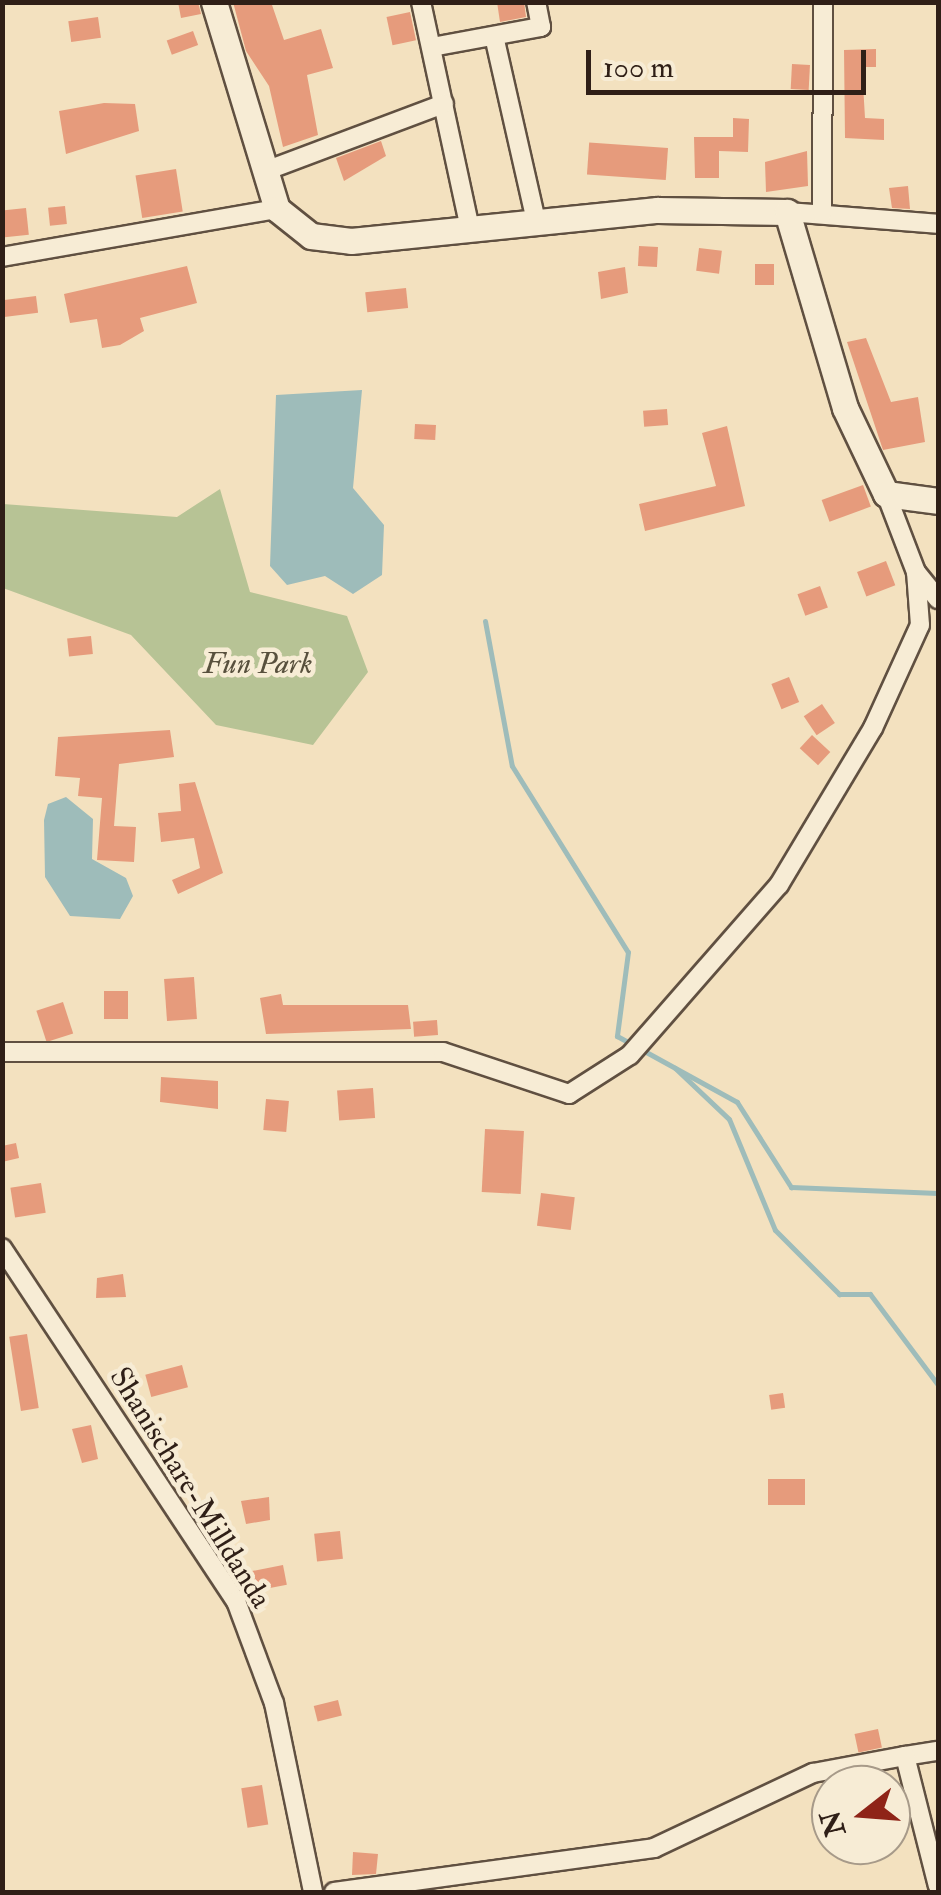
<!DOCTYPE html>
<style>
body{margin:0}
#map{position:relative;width:941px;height:1895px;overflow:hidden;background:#f3e1bf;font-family:"IM FELL Double Pica",serif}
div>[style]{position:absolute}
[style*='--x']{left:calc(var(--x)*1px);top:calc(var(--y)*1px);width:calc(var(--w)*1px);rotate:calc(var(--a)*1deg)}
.green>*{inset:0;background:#b7c395}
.water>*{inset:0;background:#9ebcba}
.stream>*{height:5px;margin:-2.5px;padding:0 2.5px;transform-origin:2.5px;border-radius:2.5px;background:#9ebcba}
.building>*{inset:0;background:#e69b7c;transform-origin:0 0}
.roads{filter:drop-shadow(2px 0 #605041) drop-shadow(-2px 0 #605041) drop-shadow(0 2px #605041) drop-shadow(0 -2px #605041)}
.street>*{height:18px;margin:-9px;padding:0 9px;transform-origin:9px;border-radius:9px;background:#f7ecd5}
.secondary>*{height:25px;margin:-12.5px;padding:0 12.5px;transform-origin:12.5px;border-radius:12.5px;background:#f7ecd5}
span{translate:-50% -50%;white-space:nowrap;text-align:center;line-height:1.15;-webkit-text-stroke:9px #f7ecd5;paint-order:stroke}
.park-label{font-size:30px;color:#58503d;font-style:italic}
.street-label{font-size:30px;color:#2f1f17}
.frame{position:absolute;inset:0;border:5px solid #2f1f17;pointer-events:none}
.north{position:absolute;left:811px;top:1765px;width:100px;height:100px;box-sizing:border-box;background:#f7ecd5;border:2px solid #a79a89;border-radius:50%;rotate:253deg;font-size:28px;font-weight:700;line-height:40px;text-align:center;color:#2f1f17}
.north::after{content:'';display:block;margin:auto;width:35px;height:45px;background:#8f2418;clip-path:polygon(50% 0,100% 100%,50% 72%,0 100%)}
.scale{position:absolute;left:586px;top:50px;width:280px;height:45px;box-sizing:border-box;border:5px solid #2f1f17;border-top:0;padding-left:12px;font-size:30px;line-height:35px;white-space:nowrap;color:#2f1f17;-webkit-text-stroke:8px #f7ecd5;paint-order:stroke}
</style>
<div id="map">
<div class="green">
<i style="clip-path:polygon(220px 489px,250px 592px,347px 616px,368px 672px,313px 745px,216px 725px,131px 635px,3px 588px,3px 504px,177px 517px)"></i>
</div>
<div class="water">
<i style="clip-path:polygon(362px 390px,353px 488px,384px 525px,382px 575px,353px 594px,325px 576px,287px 585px,270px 566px,276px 395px)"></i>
<i style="clip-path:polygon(66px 797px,93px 819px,92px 859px,126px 878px,133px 896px,120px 919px,70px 916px,45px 877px,44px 820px,48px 804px)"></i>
</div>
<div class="stream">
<i style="--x:485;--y:621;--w:147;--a:79.5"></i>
<i style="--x:512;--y:766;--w:219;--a:58.1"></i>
<i style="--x:628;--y:952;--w:85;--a:97.5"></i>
<i style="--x:617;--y:1036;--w:137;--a:28.8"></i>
<i style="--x:737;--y:1102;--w:101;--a:57.6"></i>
<i style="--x:791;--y:1187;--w:147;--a:2.3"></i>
<i style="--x:675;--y:1068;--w:74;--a:43.4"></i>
<i style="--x:729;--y:1119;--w:120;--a:67.5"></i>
<i style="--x:775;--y:1230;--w:91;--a:45"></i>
<i style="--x:839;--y:1294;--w:31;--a:0"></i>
<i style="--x:870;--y:1294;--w:114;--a:53.2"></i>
</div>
<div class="building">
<i style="clip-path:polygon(178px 2px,198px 2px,201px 14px,181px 18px)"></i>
<i style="clip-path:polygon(233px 2px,271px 2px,284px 40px,321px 29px,333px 68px,307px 75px,318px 135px,283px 147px,269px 86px,246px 51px)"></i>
<i style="clip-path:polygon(497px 2px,524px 2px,526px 17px,500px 22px)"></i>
<i style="left:410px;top:12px;width:29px;height:24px;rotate:78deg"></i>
<i style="left:98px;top:17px;width:21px;height:30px;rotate:82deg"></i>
<i style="left:193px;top:31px;width:15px;height:28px;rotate:70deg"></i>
<i style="clip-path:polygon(876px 49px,876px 67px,862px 67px,865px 118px,884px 119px,884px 140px,845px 138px,844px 50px)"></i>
<i style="left:792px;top:64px;width:18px;height:25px;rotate:3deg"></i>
<i style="clip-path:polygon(104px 103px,135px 104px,139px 131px,66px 154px,59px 111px)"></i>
<i style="clip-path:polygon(733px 118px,749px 119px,748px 152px,719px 151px,719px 178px,695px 178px,694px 137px,733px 137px)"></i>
<i style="clip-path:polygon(381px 141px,386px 156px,344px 181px,336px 158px)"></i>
<i style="left:668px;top:148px;width:32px;height:79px;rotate:94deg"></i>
<i style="clip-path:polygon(807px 151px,808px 186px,766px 192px,765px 162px)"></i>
<i style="left:176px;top:169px;width:43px;height:41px;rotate:81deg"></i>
<i style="clip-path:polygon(908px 186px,910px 209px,892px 208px,889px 188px)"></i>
<i style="left:65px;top:206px;width:18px;height:17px;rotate:84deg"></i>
<i style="left:26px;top:208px;width:27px;height:24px;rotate:84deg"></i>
<i style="left:658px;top:247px;width:20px;height:19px;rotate:93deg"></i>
<i style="left:699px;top:248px;width:23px;height:23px;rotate:7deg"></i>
<i style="left:774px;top:264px;width:21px;height:19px;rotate:90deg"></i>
<i style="clip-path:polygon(187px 266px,197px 303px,140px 318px,144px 331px,120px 345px,102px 348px,97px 319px,70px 323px,64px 294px)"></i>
<i style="clip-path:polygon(625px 267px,628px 293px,601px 299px,598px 272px)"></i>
<i style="left:406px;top:288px;width:20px;height:41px;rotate:84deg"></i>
<i style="left:36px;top:296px;width:17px;height:34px;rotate:83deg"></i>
<i style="clip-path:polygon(866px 338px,891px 402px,918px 397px,925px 442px,883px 450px,847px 342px)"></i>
<i style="left:667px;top:409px;width:16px;height:24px;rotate:86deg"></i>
<i style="left:415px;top:424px;width:21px;height:15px;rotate:3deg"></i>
<i style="clip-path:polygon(727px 426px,745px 506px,645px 531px,639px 504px,716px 486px,702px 433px)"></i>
<i style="left:863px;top:485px;width:23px;height:44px;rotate:70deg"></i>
<i style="left:886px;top:561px;width:26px;height:31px;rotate:69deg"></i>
<i style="left:820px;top:586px;width:23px;height:24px;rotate:70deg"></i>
<i style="left:91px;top:636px;width:18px;height:24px;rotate:84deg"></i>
<i style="left:789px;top:677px;width:27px;height:19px;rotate:68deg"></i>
<i style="left:822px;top:704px;width:23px;height:22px;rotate:56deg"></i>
<i style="clip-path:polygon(170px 730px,174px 757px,119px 764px,114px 826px,136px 827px,134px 862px,97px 860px,102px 798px,78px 796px,80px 778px,55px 776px,58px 737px)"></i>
<i style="left:812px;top:735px;width:25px;height:18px;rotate:43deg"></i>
<i style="clip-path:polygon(195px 782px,223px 873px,178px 894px,172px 880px,200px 868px,194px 838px,161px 842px,158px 813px,181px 811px,179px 784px)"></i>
<i style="left:194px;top:977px;width:42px;height:30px;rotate:86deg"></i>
<i style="left:104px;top:991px;width:24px;height:28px"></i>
<i style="clip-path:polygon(281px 994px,283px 1005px,408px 1005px,411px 1029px,266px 1034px,260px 998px)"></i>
<i style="left:63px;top:1002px;width:33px;height:28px;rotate:72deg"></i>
<i style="left:437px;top:1020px;width:15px;height:24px;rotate:86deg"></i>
<i style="clip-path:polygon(161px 1077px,218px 1081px,218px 1109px,160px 1102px)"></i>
<i style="left:373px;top:1088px;width:30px;height:36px;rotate:86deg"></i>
<i style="left:266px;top:1099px;width:23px;height:31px;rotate:5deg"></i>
<i style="left:485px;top:1129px;width:39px;height:63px;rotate:3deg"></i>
<i style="clip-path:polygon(16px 1143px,19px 1158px,2px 1162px,2px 1146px)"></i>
<i style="left:41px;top:1183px;width:30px;height:31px;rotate:81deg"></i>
<i style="left:541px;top:1193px;width:34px;height:33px;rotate:7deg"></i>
<i style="clip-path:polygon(123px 1274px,126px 1297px,96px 1298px,97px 1278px)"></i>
<i style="left:27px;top:1334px;width:75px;height:18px;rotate:81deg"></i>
<i style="left:182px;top:1365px;width:23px;height:38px;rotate:75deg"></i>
<i style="left:783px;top:1393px;width:15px;height:14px;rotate:82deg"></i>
<i style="clip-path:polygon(91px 1425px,98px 1459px,82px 1463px,72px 1429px)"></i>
<i style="left:805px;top:1479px;width:26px;height:37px;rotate:90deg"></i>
<i style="clip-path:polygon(269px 1497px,270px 1520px,246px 1524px,241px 1501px)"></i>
<i style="left:340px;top:1531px;width:28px;height:26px;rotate:84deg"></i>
<i style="left:283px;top:1565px;width:20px;height:33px;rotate:79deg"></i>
<i style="left:338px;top:1700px;width:16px;height:25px;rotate:76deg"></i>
<i style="left:878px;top:1729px;width:19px;height:24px;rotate:78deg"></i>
<i style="left:262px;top:1785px;width:40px;height:21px;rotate:81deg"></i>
<i style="clip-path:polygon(353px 1852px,378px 1854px,376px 1874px,352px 1875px)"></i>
</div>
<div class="roads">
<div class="street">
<i style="--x:421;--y:2;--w:231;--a:77.8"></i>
<i style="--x:494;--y:36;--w:185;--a:77.2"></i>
<i style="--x:432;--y:47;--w:111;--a:-10.4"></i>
<i style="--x:541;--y:27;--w:25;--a:-101"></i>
<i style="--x:268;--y:170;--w:188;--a:-20.6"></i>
<i style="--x:787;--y:212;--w:151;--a:4.5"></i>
<i style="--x:822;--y:214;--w:212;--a:-89.7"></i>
<i style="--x:2;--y:257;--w:279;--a:-9.9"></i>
<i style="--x:916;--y:572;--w:35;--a:51"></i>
<i style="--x:2;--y:1052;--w:441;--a:0"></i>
<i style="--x:443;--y:1052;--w:133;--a:18.4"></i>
<i style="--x:569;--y:1094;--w:72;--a:-32.6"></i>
<i style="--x:630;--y:1055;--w:226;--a:-48.8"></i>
<i style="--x:779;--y:885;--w:183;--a:-59.1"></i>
<i style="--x:873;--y:728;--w:113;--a:-65.5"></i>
<i style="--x:920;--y:625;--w:53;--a:-94.3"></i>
<i style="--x:916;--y:572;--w:84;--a:-111"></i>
<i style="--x:2;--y:1248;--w:424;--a:56.5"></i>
<i style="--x:236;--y:1601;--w:109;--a:69.6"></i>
<i style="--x:274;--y:1703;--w:193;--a:78.3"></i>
<i style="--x:905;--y:1756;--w:33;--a:-9"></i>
<i style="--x:334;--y:1892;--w:323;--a:-7.8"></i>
<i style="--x:654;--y:1848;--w:176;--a:-25.3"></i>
<i style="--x:813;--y:1773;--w:94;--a:-10.5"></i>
<i style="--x:905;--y:1756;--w:134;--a:75.8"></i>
</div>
<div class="secondary">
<i style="--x:214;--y:2;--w:216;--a:73.1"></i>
<i style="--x:277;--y:209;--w:43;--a:38.5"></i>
<i style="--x:311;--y:236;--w:40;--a:7.1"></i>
<i style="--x:351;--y:241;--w:308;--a:-5.8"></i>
<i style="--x:657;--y:210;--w:130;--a:0.9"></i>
<i style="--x:787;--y:212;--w:204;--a:73.5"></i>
<i style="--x:845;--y:408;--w:95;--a:64.5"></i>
<i style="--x:886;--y:494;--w:52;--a:7.7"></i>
</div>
</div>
<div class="park-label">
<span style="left:258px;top:664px">Fun Park</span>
</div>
<div class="street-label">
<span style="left:190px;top:1488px;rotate:58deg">Shanischare-Milldanda</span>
</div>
<div class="frame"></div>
<div class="north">N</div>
<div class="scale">100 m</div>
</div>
